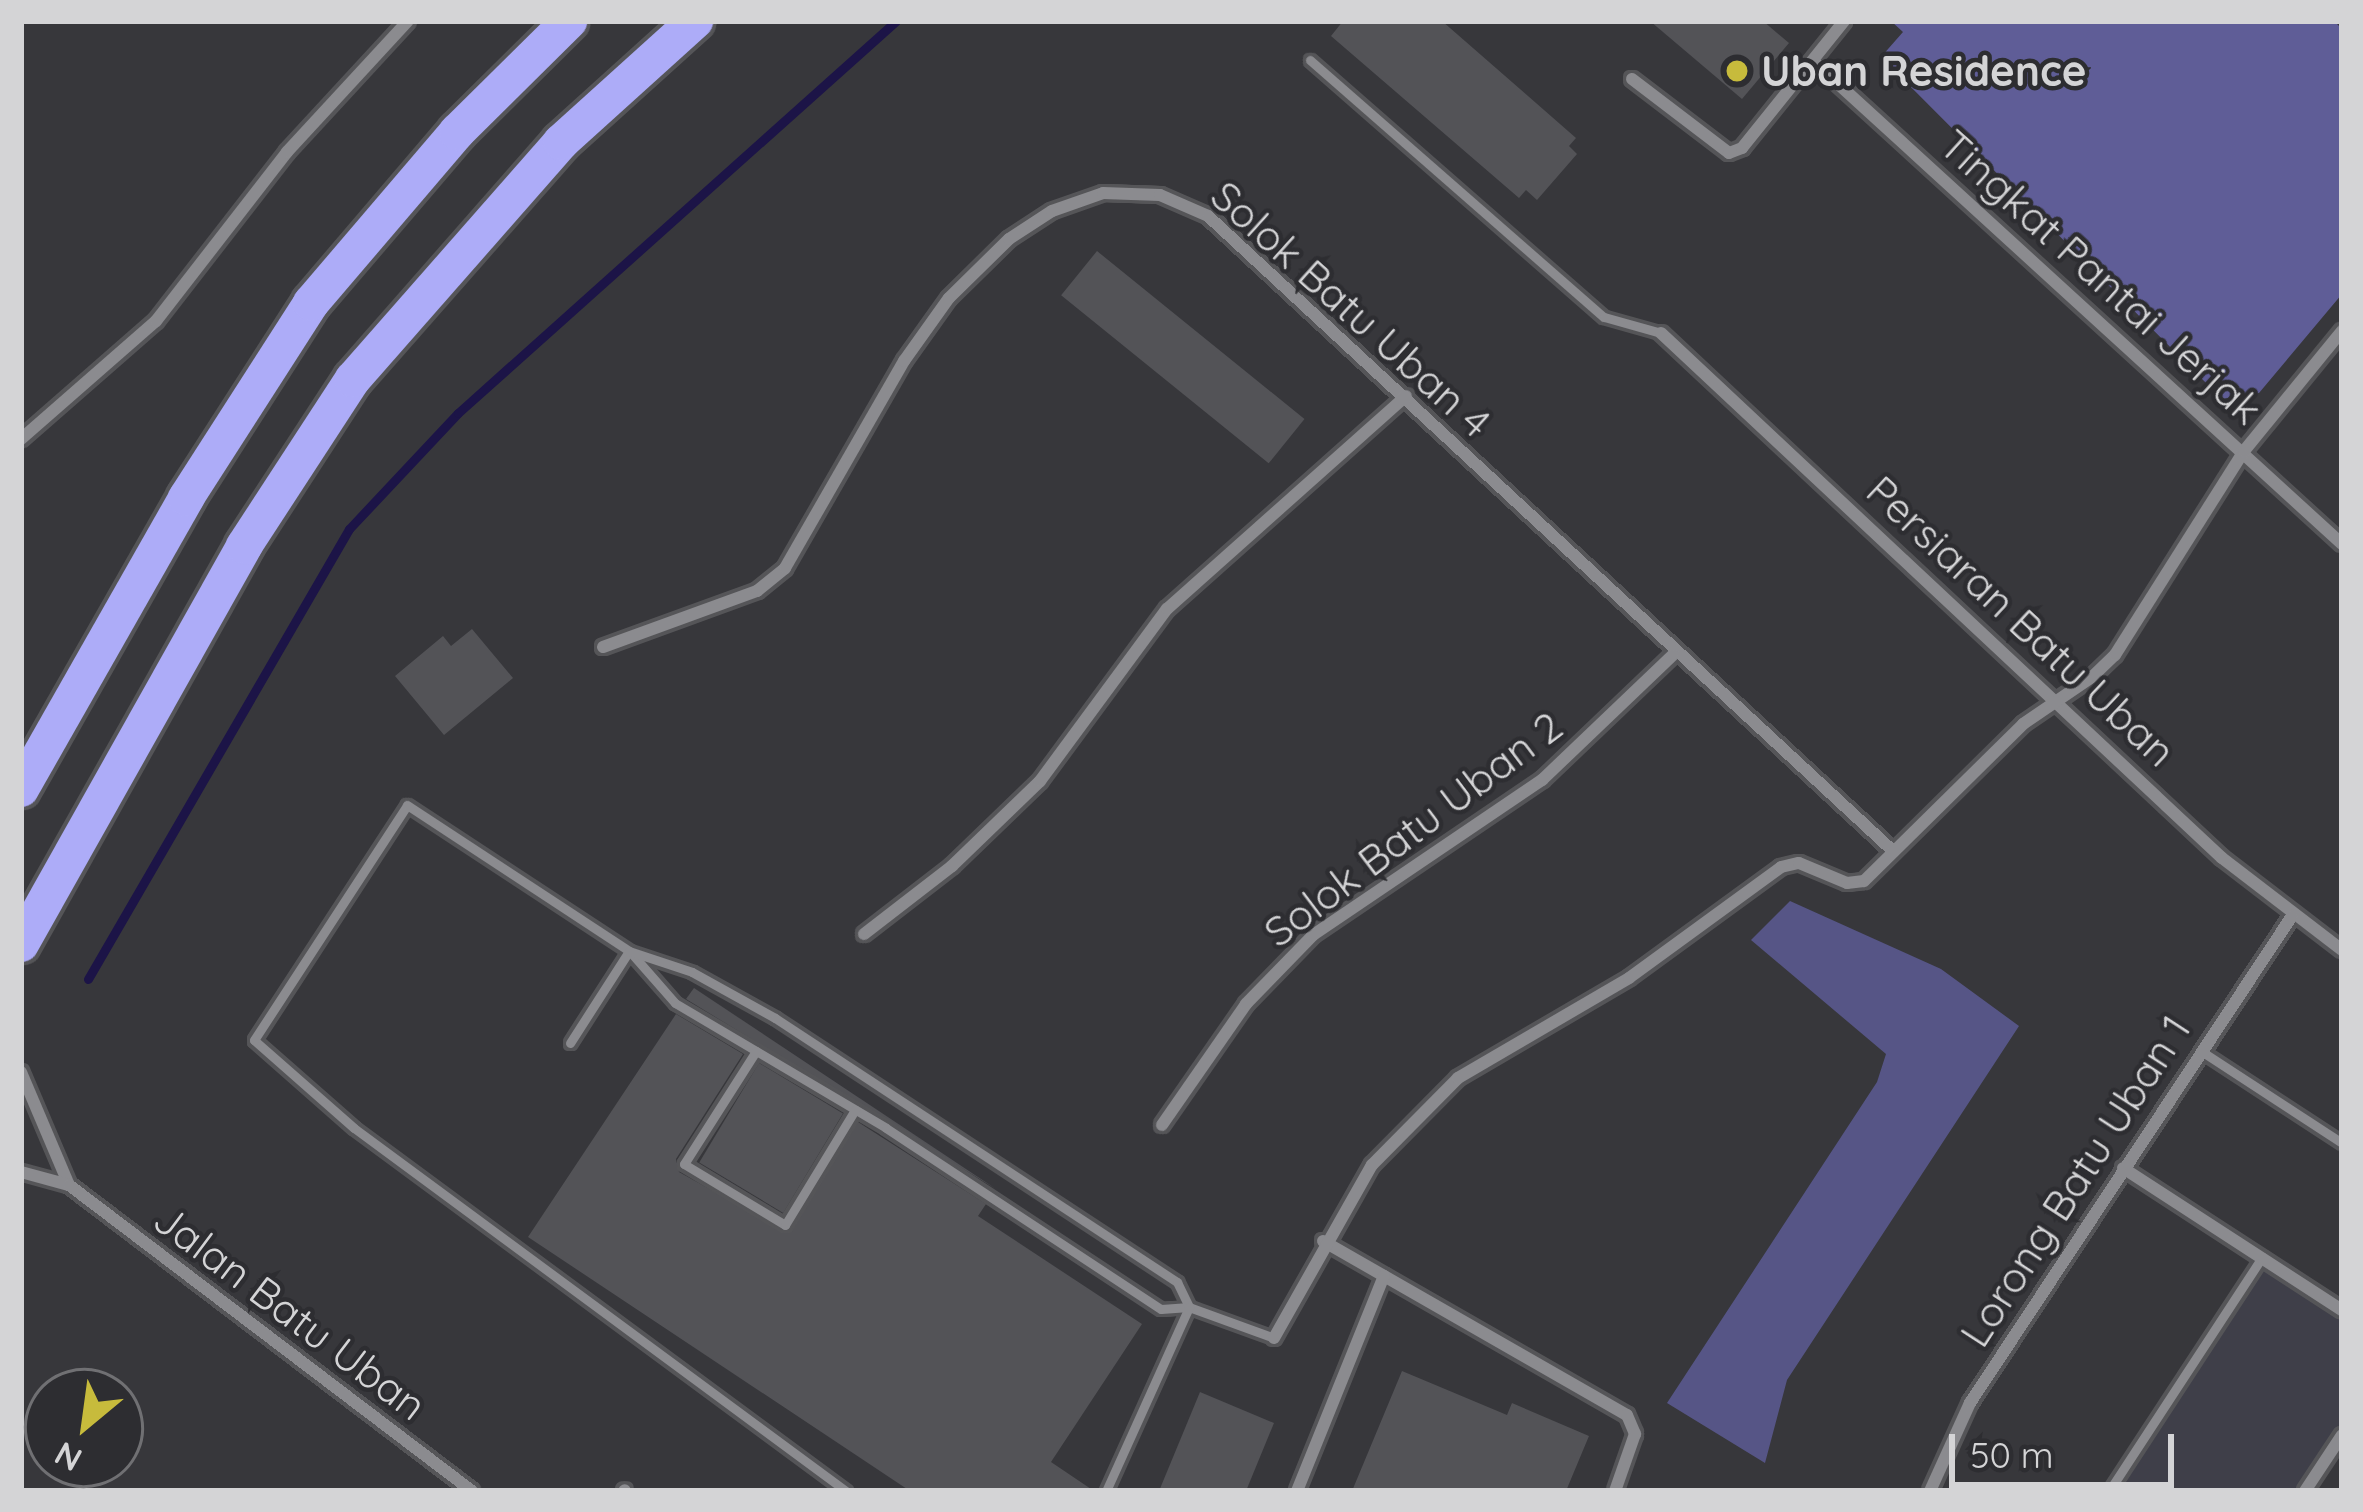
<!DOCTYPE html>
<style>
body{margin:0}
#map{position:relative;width:2363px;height:1512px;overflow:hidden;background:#37373b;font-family:Quicksand,sans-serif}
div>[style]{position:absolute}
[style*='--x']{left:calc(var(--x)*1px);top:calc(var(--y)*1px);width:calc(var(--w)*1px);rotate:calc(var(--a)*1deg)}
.built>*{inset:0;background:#3f3f49}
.green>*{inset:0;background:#565586}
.forest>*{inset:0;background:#5f5d97}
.stream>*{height:9px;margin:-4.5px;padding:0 4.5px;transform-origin:4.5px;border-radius:4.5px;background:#1c1447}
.building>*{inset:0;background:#535357;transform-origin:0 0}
.roads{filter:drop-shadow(3px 0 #555558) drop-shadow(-3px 0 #555558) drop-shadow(0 3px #555558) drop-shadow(0 -3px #555558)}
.lane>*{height:9px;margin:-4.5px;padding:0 4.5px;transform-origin:4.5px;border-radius:4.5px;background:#8b8b8f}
.street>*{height:12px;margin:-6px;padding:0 6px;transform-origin:6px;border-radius:6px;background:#8b8b8f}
.highway>*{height:36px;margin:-18px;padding:0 18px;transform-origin:18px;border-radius:18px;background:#adacf8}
.dots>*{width:33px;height:33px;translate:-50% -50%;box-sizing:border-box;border:6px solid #2d2d31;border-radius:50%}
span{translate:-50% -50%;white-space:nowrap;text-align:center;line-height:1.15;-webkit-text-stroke:9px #2d2d31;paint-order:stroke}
.poi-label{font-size:42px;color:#d4d4d6;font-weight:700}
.left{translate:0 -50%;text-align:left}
.street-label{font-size:42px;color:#d4d4d6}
.frame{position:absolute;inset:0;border:24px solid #d4d4d6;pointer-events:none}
.north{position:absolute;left:24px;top:1368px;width:120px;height:120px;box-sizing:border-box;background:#2d2d31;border:3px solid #707073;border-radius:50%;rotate:209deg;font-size:33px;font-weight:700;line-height:48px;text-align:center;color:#d4d4d6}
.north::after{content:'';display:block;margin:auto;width:42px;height:54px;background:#c7bb3c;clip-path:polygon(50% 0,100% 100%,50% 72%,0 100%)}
.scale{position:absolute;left:1949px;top:1434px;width:225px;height:54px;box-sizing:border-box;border:6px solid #d4d4d6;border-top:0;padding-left:15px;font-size:36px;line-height:42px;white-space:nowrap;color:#d4d4d6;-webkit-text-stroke:9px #2d2d31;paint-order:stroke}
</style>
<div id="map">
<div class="built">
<i style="clip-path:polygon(2262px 1257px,2342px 1310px,2342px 1435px,2305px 1491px,2109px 1491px)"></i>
</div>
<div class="green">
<i style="clip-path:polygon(1790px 901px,1941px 969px,2019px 1026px,1787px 1380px,1765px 1463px,1667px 1403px,1877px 1082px,1886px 1054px,1751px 940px)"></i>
</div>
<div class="forest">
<i style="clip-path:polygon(1891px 21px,2334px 21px,2342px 29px,2342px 294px,2259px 393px,2222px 399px,1881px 57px,1903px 32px)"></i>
</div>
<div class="stream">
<i style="--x:88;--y:979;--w:520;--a:-59.89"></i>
<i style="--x:349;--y:529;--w:159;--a:-46.8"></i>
<i style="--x:458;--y:413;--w:588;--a:-41.83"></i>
</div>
<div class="building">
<i style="clip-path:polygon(1343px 21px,1442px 21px,1576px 138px,1569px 146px,1577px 154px,1537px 200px,1526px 190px,1519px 198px,1331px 36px)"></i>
<i style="clip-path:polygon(1650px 21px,1763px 21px,1789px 43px,1742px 99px)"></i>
<i style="left:1097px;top:251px;width:267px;height:57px;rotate:39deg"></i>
<i style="clip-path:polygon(472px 629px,513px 678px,444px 735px,395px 676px,443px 636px,451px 646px)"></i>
<i style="clip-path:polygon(694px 988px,996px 1189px,686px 999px)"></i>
<i style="clip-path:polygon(676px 1014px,743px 1054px,676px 1159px,679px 1172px,788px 1233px,858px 1122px,986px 1204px,978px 1216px,1142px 1324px,1051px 1462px,1094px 1491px,910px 1491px,528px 1237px)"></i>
<i style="left:759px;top:1063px;width:98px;height:116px;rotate:31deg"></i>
<i style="clip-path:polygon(1402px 1371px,1507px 1415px,1512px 1403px,1589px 1436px,1566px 1491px,1352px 1491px)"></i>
<i style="clip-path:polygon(1200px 1392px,1274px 1423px,1246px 1491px,1159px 1491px)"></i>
</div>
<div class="roads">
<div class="lane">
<i style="--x:1310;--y:60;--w:390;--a:41.2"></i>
<i style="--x:1604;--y:317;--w:59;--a:15.7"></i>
<i style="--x:633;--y:955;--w:64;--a:48.8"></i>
<i style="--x:675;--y:1003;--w:245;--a:30.6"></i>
<i style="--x:886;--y:1128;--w:329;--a:33.4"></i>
<i style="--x:1161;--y:1309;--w:28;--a:-4"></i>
<i style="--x:1189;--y:1307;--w:90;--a:20"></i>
<i style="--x:570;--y:1043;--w:109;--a:-57.3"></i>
<i style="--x:756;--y:1051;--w:134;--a:122.5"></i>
<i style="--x:684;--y:1164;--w:118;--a:31.1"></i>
<i style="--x:785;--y:1225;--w:135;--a:-58.7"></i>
<i style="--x:2201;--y:1051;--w:168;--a:33.1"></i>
<i style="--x:846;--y:1491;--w:611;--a:-143.58"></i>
<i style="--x:354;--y:1128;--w:133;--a:-138.7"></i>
<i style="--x:254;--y:1040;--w:280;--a:-56.9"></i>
<i style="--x:407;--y:805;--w:266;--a:33.3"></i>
<i style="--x:629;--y:951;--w:66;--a:18.4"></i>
<i style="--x:692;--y:972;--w:95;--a:29"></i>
<i style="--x:775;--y:1018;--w:481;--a:33.3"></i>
<i style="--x:1177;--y:1282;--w:28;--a:64"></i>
<i style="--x:1106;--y:1491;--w:202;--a:-65.7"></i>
<i style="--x:2109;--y:1491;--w:280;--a:-56.8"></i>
</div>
<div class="street">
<i style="--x:1813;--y:61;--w:716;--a:42.4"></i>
<i style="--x:1632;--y:79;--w:122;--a:37.3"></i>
<i style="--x:1729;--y:153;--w:14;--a:-21"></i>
<i style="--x:1742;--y:148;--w:163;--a:-51.2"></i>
<i style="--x:1661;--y:333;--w:768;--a:43.1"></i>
<i style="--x:2222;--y:858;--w:151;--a:37.5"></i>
<i style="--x:21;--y:439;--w:179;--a:-41.2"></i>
<i style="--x:156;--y:321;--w:214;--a:-52.2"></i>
<i style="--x:287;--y:152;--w:178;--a:-47.3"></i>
<i style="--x:603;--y:647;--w:164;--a:-20"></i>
<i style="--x:757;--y:591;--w:36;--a:-39"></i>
<i style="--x:785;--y:568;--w:239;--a:-60.1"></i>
<i style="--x:904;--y:361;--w:77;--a:-54.5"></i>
<i style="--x:949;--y:298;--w:84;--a:-44.5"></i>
<i style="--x:1009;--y:239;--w:51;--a:-33.1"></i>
<i style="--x:1052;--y:211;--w:54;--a:-19.4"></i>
<i style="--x:1103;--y:193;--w:57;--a:2"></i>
<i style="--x:1160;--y:195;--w:52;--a:23.6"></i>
<i style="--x:1208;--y:216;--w:935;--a:42.83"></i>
<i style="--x:864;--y:934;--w:111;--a:-37.7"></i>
<i style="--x:952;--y:866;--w:122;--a:-44"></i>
<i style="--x:1040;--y:781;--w:214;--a:-53.6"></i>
<i style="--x:1167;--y:609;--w:320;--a:-41.7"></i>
<i style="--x:21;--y:1072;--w:123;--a:67"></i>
<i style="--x:1162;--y:1125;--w:147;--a:-55.2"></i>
<i style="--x:1246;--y:1004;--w:96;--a:-45.8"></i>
<i style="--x:1313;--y:935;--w:277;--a:-34.1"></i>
<i style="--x:1542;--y:780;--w:181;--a:-43.7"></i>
<i style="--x:2123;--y:1168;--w:261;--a:33"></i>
<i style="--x:21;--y:1172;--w:50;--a:15.2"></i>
<i style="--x:69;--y:1185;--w:506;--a:37.21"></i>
<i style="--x:1323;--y:1241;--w:350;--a:29.8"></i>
<i style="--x:1627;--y:1415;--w:21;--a:67"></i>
<i style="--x:1635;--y:1434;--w:60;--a:109.3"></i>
<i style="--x:1274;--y:1338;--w:199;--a:-60.5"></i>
<i style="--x:1372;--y:1165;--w:122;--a:-45.3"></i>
<i style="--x:1458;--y:1078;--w:198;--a:-30.3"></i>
<i style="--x:1629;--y:978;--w:188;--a:-36.1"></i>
<i style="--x:1781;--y:867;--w:18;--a:-13"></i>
<i style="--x:1799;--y:863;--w:52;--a:22.6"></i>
<i style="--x:1847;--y:883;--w:17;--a:-7"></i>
<i style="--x:1864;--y:881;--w:223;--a:-44.6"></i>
<i style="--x:2023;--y:724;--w:83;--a:-34.3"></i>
<i style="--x:2092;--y:677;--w:32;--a:-44"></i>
<i style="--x:2115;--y:655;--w:241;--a:-57.7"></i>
<i style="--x:2244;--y:451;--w:155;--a:-50.8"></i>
<i style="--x:624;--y:1491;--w:1;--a:-45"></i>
<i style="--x:1297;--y:1491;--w:232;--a:-68"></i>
<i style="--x:1930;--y:1491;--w:97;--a:-65.6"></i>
<i style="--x:1970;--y:1403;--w:584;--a:-56.53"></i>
<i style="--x:2305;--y:1491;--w:67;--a:-56.5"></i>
</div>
<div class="highway">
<i style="--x:21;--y:789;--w:335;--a:-60.4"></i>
<i style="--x:186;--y:498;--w:232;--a:-57.3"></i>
<i style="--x:311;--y:303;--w:225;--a:-49.5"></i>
<i style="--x:457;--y:132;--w:158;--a:-44.7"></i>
<i style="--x:21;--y:944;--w:456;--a:-60.7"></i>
<i style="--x:244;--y:546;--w:199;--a:-56.9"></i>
<i style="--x:353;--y:379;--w:315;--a:-48.7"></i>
<i style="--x:561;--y:142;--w:181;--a:-42.1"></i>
</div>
</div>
<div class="dots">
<i style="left:1737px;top:71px;background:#c7bb3c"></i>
</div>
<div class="poi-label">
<span class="left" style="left:1761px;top:71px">Uban Residence</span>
</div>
<div class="street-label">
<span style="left:2101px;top:277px;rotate:42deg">Tingkat Pantai Jerjak</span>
<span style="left:1351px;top:309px;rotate:42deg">Solok Batu Uban 4</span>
<span style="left:2021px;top:621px;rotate:43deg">Persiaran Batu Uban</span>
<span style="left:1413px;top:829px;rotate:-37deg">Solok Batu Uban 2</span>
<span style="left:2075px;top:1181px;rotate:-57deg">Lorong Batu Uban 1</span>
<span style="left:290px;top:1312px;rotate:37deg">Jalan Batu Uban</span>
</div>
<div class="frame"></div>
<div class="north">N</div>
<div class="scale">50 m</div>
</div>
